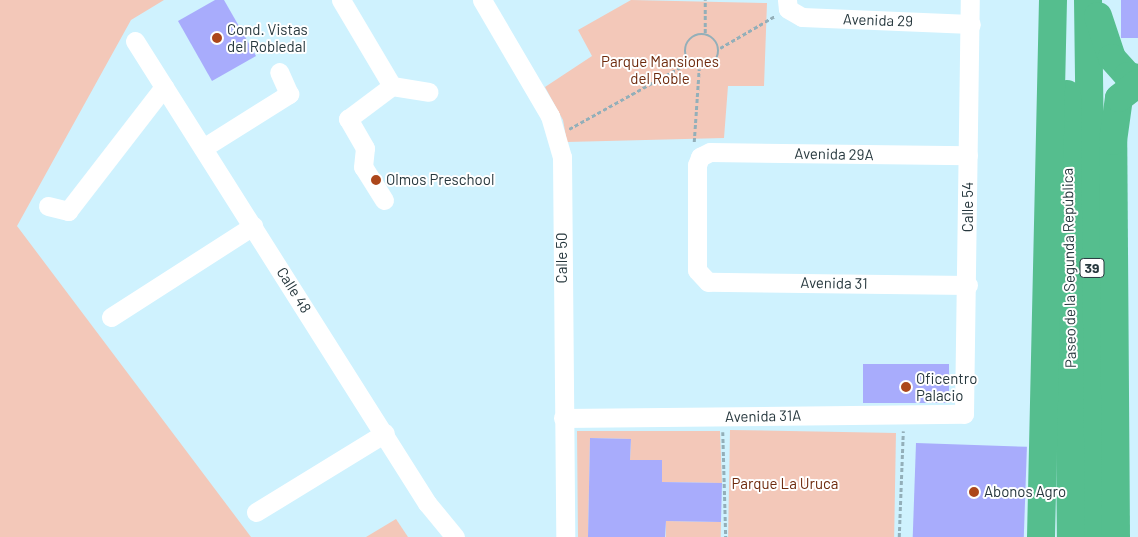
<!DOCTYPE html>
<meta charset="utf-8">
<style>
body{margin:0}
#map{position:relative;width:1138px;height:537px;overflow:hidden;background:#cff2fe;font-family:Barlow,sans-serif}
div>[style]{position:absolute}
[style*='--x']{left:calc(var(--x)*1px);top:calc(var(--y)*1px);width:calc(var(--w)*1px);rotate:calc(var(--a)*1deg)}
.green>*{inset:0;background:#f3c8b9;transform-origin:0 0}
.building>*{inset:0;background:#a8acfc;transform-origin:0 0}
.path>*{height:2.5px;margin-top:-1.25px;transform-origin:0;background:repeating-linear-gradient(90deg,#93afb9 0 4px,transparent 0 6.5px)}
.path>.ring{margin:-1.25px;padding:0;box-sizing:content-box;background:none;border:2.5px solid #93afb9;border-radius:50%}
.minor>*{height:19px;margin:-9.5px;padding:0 9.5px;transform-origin:9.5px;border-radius:9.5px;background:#fff}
.highway>*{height:28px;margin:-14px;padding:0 14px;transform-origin:14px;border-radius:14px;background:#55be8e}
.dots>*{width:14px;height:14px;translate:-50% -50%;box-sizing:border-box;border:2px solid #fff;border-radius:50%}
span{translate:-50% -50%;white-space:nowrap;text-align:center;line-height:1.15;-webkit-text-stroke:4px #fff;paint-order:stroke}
.shield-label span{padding:1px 4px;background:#fff;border:1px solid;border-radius:4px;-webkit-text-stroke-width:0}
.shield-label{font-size:14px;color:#27383e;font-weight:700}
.street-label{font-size:15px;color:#27383e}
.poi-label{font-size:15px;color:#27383e}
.left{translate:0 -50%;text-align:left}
.park-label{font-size:15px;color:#6e2a0d}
</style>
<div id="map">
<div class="green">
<i style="clip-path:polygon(0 0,164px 0,131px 20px,17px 226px,251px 537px,0 537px)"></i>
<i style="clip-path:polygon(631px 0,767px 3px,764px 86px,728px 86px,724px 138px,567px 142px,563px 120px,545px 87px,592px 56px,578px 30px)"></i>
<i style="left:730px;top:430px;width:166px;height:107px;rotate:1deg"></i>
<i style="clip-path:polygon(577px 431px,720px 431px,722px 483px,662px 482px,662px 460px,630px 460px,631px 439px,590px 438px,588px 537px,578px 537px)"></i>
<i style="clip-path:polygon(396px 519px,408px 537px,366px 537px)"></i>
<i style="left:666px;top:521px;width:55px;height:16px;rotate:1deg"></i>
</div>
<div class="building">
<i style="clip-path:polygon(215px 0,224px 0,256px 56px,212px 81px,178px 21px)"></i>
<i style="left:1121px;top:0;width:17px;height:38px"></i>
<i style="left:949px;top:364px;width:39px;height:86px;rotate:90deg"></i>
<i style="clip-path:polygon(590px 438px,631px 439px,630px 460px,662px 460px,662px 482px,722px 483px,721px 522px,666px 521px,665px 537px,588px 537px)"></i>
<i style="left:916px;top:443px;width:111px;height:94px;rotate:2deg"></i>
</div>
<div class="path">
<i style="--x:705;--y:33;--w:33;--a:-90"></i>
<i class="ring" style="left:685px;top:34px;width:31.5px;height:31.5px"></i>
<i style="--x:720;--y:48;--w:64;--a:-30.2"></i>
<i style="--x:569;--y:129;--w:136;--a:-29"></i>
<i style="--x:694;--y:142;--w:73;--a:-86.1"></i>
<i style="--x:723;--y:432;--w:105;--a:88.4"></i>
<i style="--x:899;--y:537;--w:106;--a:-87.8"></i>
</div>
<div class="minor">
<i style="--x:341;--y:0;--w:100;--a:59.3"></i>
<i style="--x:482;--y:0;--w:134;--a:59.6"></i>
<i style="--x:550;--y:116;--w:43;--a:73.7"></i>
<i style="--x:562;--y:157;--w:380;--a:89.5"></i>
<i style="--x:787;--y:0;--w:9;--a:84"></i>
<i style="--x:788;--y:9;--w:16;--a:30"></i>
<i style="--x:802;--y:17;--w:169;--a:2.4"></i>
<i style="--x:135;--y:41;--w:547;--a:57.71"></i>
<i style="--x:427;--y:503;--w:44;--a:50.5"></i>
<i style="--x:392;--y:86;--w:37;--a:9"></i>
<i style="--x:203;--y:148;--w:102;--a:-32.1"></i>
<i style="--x:289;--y:94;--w:24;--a:-114"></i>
<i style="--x:384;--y:200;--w:39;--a:-122"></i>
<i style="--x:363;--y:167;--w:19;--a:-84"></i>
<i style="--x:365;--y:148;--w:34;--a:-120"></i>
<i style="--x:348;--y:119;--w:55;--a:-36.9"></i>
<i style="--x:48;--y:206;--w:21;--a:14"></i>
<i style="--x:68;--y:211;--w:157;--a:-52.3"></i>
<i style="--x:968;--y:285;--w:260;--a:-179.3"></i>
<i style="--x:708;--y:282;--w:16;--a:-133"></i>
<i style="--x:697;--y:270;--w:105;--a:-90"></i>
<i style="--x:697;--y:165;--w:9;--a:-69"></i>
<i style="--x:700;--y:157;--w:11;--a:-27"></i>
<i style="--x:710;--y:152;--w:258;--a:0.7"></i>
<i style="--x:111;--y:317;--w:169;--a:-32.7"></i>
<i style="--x:563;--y:418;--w:401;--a:-0.6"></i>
<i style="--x:964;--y:414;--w:414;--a:-89.2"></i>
<i style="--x:256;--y:512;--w:151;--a:-31.5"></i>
</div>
<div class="highway">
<i style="--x:1088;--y:0;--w:537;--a:89.25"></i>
<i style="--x:1098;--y:16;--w:44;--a:71.6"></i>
<i style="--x:1112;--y:58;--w:24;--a:48"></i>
<i style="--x:1128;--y:76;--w:10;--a:11"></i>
<i style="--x:1067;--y:94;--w:443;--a:89.5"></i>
<i style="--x:1041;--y:537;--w:537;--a:-88.72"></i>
<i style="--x:1116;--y:537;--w:396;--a:-90.4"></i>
<i style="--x:1113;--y:141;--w:43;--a:-82.1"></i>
<i style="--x:1119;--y:98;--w:24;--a:-38"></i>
</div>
<div class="dots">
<i style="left:217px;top:38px;background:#ac471b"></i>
<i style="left:376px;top:180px;background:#ac471b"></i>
<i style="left:906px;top:387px;background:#ac471b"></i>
<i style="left:974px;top:492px;background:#ac471b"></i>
</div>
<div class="shield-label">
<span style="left:1092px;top:268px">39</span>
</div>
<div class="street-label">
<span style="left:878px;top:20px;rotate:2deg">Avenida 29</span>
<span style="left:834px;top:154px;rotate:1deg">Avenida 29A</span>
<span style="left:968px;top:207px;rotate:-90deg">Calle 54</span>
<span style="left:562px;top:258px;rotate:-90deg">Calle 50</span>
<span style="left:1069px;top:268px;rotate:-91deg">Paseo de la Segunda República</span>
<span style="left:834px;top:283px;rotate:1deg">Avenida 31</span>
<span style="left:294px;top:290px;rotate:58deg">Calle 48</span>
<span style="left:763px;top:416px;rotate:-1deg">Avenida 31A</span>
</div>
<div class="poi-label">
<span class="left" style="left:227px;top:38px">Cond. Vistas<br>del Robledal</span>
<span class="left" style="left:386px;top:180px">Olmos Preschool</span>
<span class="left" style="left:916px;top:387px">Oficentro<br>Palacio</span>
<span class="left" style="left:984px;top:492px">Abonos Agro</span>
</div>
<div class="park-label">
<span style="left:660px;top:70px">Parque Mansiones<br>del Roble</span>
<span style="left:785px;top:484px">Parque La Uruca</span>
</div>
</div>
